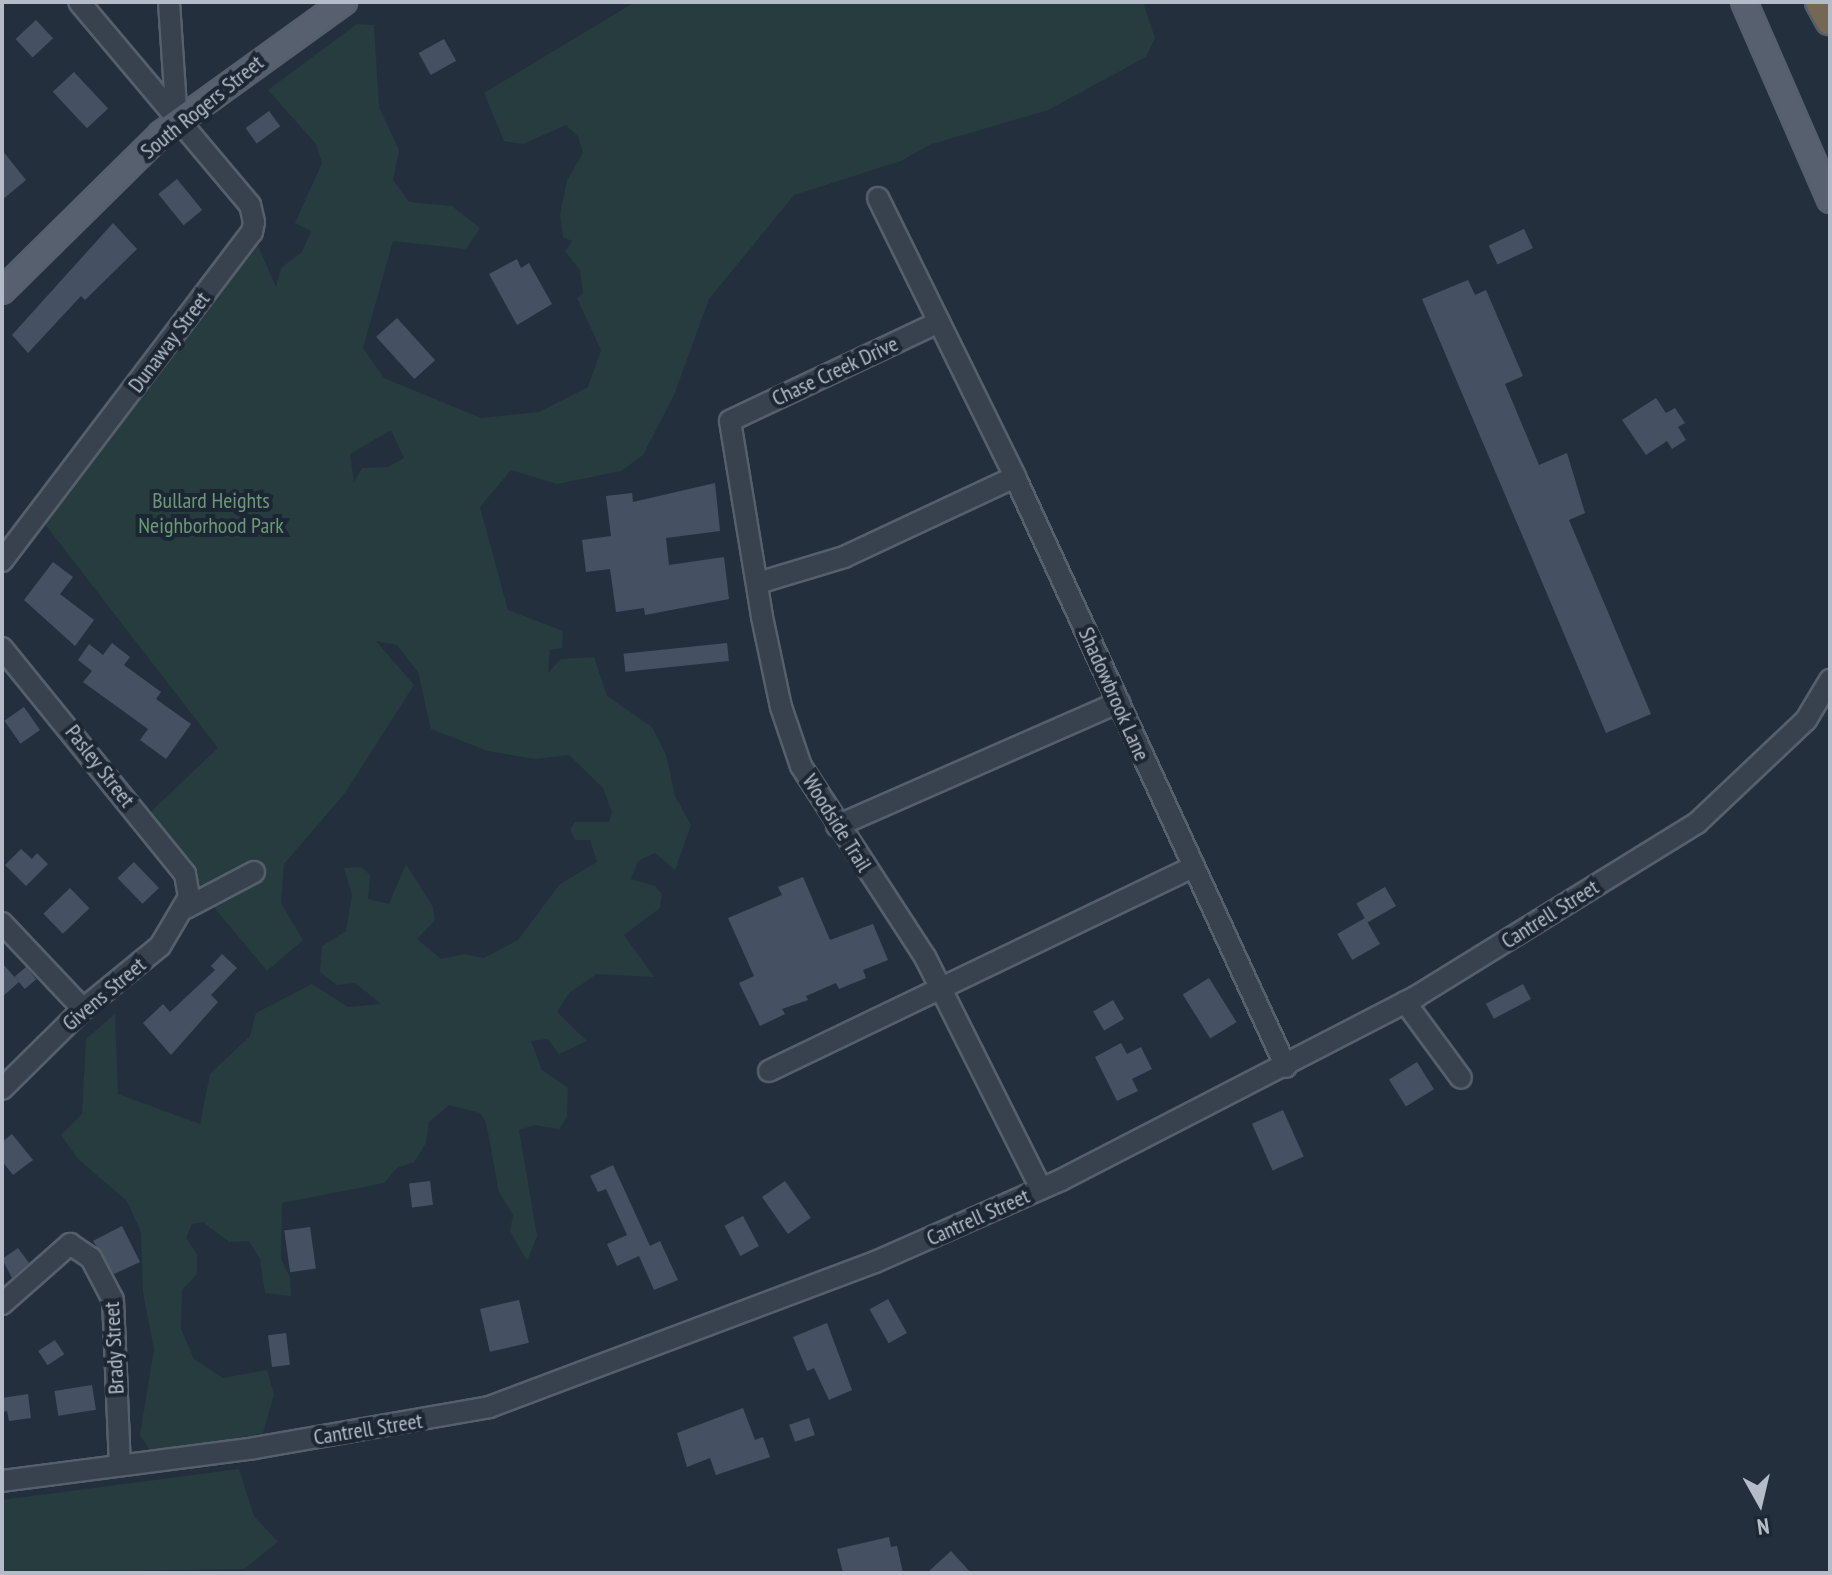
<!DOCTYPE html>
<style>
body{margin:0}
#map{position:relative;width:1832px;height:1575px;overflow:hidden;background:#242f3e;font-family:"PT Sans Narrow",sans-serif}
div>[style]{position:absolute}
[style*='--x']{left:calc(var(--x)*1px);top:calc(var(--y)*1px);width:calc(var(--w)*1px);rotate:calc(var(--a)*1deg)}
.green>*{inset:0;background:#263c3f}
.building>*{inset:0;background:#455162;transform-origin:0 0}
.roads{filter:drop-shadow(2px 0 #565f6c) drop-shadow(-2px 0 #565f6c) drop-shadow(0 2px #565f6c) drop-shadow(0 -2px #565f6c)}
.minor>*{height:20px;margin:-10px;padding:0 10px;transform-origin:10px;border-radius:10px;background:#38414e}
.major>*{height:24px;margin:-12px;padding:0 12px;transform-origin:12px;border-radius:12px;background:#56606e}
.highway>*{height:28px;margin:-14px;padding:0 14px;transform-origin:14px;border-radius:14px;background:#746855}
span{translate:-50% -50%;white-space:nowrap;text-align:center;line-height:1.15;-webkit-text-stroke:8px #1d2633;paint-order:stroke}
.street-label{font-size:22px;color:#b4bcc9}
.park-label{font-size:22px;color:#6b9a76}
.frame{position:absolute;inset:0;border:4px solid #b4bcc9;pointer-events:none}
.north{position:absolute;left:1720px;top:1463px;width:80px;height:80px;-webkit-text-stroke:6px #1d2633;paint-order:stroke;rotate:172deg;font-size:22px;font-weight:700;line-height:32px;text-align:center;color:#b4bcc9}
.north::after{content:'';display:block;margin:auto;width:28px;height:36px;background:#b4bcc9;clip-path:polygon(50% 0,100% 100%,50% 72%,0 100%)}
</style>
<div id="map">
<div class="green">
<i style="clip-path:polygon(evenodd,635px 2px,1143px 2px,1155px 38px,1146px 57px,1048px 110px,929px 145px,901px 161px,794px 195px,709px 299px,674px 395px,643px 455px,621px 471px,557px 484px,511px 470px,480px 507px,508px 610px,563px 631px,562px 648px,550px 650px,548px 673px,561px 659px,594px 657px,607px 696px,652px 727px,666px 755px,675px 796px,691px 825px,675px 870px,655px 853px,638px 861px,631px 879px,655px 886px,662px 894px,660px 908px,624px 935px,654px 977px,597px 974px,569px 993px,557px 1012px,587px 1041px,559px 1054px,548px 1039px,531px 1041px,542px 1070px,568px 1088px,567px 1117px,559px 1129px,535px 1125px,519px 1130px,537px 1236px,527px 1261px,510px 1231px,513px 1215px,499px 1192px,486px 1122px,480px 1113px,449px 1105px,429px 1122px,426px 1143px,414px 1162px,397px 1168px,384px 1183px,282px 1203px,281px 1259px,290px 1277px,291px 1296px,265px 1293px,260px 1259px,249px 1241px,229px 1242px,203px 1222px,192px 1224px,186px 1238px,197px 1254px,197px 1274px,182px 1290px,181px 1329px,194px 1359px,223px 1378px,267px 1370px,274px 1395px,263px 1433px,153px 1455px,140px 1435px,154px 1350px,143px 1292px,141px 1232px,127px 1201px,79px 1160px,61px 1135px,82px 1114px,86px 1039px,115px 1014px,118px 1094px,200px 1124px,210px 1074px,250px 1036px,256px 1013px,312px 984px,348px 1007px,381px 1004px,355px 983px,337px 985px,320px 972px,322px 946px,346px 931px,352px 895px,344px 868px,361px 867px,370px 875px,368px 899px,389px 904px,406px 864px,433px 907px,435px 920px,417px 939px,441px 959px,464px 954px,484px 958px,518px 940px,560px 884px,597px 862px,590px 840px,575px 840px,570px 830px,575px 822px,609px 822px,612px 812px,603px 788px,569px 755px,535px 759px,488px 751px,431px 729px,418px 672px,397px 645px,376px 641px,414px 685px,345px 793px,284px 864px,281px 903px,303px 940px,267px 971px,142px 820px,218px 748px,38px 515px,252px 232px,276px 287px,281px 268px,302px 252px,311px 231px,295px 223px,322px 163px,316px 144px,268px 90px,357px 24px,374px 25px,379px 107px,399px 150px,393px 180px,409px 202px,452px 206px,480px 228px,466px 249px,393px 241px,363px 348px,384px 378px,481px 418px,539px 412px,588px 387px,601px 350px,577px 298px,583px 294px,580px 270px,565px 251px,572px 241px,563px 237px,560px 215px,567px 180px,583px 153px,578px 136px,566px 125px,523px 144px,504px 141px,484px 93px,635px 2px,391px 430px,404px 458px,388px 467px,362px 468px,354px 482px,350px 454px,391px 430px)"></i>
<i style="clip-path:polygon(239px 1469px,254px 1516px,278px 1542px,244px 1569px,2px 1573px,2px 1500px)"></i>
</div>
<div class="building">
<i style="left:36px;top:20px;width:25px;height:28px;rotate:47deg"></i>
<i style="left:444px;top:39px;width:25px;height:29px;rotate:61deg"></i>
<i style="left:74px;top:72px;width:50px;height:29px;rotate:47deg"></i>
<i style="left:269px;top:111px;width:19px;height:29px;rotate:54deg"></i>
<i style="clip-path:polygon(2px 150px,26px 180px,2px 200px)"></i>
<i style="left:177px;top:179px;width:40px;height:24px;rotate:51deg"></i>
<i style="clip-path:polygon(113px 223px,137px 249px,85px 300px,81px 296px,28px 353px,12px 335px)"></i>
<i style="left:1524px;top:229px;width:21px;height:39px;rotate:65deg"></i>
<i style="clip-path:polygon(517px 259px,521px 268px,529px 263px,552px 304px,517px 325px,489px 274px)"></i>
<i style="clip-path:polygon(1468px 280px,1475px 295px,1486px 290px,1523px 376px,1505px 384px,1539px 465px,1567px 453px,1585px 513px,1569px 520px,1651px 714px,1606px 733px,1422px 299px)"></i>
<i style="left:397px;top:318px;width:57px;height:28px;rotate:48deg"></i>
<i style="clip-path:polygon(1656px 398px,1666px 413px,1675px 408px,1685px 423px,1678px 427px,1686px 440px,1672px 449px,1667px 441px,1646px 455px,1622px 420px)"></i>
<i style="clip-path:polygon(715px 483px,720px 531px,666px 538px,669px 565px,724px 557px,729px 599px,645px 615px,644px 608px,616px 612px,610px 569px,586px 572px,582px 540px,611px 536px,606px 496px,632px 493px,633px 502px)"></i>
<i style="clip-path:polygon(53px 562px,73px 577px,60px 594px,94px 620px,75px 646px,24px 600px)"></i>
<i style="clip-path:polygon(112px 643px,130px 657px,124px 665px,161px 692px,156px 699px,191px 724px,166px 759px,140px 740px,148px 729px,83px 682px,92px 671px,78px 660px,89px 644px,103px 655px)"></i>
<i style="left:727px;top:643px;width:18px;height:104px;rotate:84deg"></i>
<i style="left:24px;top:707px;width:28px;height:24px;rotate:55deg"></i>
<i style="clip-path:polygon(21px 849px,32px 859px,37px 853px,48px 864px,26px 886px,5px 865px)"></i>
<i style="left:134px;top:862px;width:36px;height:23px;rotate:46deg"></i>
<i style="clip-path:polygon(803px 877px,830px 940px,873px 924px,888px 960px,863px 970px,866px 978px,839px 989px,836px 983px,806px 996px,808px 1000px,782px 1009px,785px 1014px,760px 1026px,739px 983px,754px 976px,728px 918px,782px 895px,778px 887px)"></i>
<i style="left:1385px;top:887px;width:22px;height:33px;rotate:60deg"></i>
<i style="left:70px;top:888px;width:28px;height:37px;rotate:46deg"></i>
<i style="left:1365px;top:918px;width:30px;height:32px;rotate:60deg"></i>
<i style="clip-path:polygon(222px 954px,237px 968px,211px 995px,218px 1002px,171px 1055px,143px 1023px,163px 1004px,170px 1012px,215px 970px,211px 966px)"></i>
<i style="clip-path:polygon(2px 963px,19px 982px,2px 997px)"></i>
<i style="left:26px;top:967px;width:16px;height:15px;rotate:50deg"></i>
<i style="left:1209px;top:978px;width:52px;height:31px;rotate:58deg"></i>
<i style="left:1523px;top:984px;width:17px;height:42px;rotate:62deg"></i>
<i style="left:1113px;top:1000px;width:22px;height:23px;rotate:60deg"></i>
<i style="clip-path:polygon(1121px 1043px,1127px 1054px,1141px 1047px,1152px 1069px,1132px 1079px,1138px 1091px,1117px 1101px,1095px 1057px)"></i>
<i style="left:1417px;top:1062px;width:32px;height:33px;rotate:58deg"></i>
<i style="left:1283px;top:1110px;width:51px;height:34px;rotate:66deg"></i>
<i style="clip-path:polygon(12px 1134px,33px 1160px,13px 1175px,2px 1161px,2px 1142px)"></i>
<i style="clip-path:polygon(613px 1165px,650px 1246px,660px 1241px,678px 1280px,654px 1290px,639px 1256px,617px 1266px,607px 1244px,627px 1235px,606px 1189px,598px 1192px,590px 1176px)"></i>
<i style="left:430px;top:1181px;width:24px;height:21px;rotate:83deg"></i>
<i style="left:785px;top:1181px;width:45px;height:28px;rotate:55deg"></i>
<i style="left:743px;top:1216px;width:34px;height:21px;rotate:62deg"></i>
<i style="clip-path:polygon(122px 1226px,140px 1262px,114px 1274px,93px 1241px)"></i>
<i style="left:310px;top:1227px;width:42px;height:26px;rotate:82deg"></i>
<i style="clip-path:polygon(18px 1248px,29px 1263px,12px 1278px,2px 1259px)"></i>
<i style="left:888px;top:1299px;width:39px;height:21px;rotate:61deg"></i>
<i style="left:519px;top:1300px;width:44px;height:40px;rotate:77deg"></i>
<i style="clip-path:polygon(827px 1323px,852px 1390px,829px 1400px,814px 1368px,807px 1371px,793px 1337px)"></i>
<i style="left:286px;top:1333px;width:32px;height:18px;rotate:83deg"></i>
<i style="left:55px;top:1340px;width:17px;height:20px;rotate:57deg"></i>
<i style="left:92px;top:1385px;width:25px;height:38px;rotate:81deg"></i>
<i style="clip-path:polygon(28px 1394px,31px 1418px,9px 1421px,7px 1411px,2px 1412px,2px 1398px)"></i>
<i style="clip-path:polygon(743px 1408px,755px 1440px,763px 1437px,770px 1457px,716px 1475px,710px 1458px,687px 1467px,677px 1433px)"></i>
<i style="left:809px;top:1418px;width:18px;height:21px;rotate:71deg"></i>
<i style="clip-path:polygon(889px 1537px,891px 1547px,897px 1546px,903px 1573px,843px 1573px,837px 1549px)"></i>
<i style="clip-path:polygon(951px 1551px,971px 1573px,927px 1573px)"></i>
</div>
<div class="roads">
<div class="minor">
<i style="--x:169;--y:2;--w:120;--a:86.2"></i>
<i style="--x:878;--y:198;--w:311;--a:63.8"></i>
<i style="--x:1015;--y:477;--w:649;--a:65.33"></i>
<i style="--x:939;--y:322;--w:231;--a:154.7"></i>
<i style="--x:730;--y:421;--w:199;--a:80.7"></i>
<i style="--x:762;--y:617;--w:92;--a:78.1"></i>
<i style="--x:781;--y:707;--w:62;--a:71.3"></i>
<i style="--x:801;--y:766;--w:228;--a:57"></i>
<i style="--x:925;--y:957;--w:259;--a:63.4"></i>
<i style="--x:2;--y:561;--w:413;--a:-52.8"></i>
<i style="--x:252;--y:232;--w:10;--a:-79"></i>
<i style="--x:254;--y:222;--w:17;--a:-103"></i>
<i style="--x:250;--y:205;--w:265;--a:-130.1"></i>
<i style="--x:758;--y:583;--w:90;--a:-16.8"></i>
<i style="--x:844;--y:557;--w:189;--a:-25.1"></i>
<i style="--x:2;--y:648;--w:291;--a:51"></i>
<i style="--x:185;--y:874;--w:23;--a:80"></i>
<i style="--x:189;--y:897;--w:57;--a:120.6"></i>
<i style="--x:160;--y:946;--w:99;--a:140.7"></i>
<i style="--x:83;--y:1009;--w:114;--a:135.4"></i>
<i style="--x:837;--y:826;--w:308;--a:-23.7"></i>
<i style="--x:186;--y:908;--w:77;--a:-27.9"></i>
<i style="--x:2;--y:923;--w:118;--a:46.7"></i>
<i style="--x:1405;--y:1002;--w:94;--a:53.6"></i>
<i style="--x:769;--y:1071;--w:468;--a:-25.7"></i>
<i style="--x:2;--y:1304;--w:91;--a:-41.4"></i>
<i style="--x:70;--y:1244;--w:25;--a:34"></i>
<i style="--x:91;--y:1258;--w:47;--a:62.4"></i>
<i style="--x:113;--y:1300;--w:165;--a:87.6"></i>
<i style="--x:2;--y:1481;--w:255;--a:-7.4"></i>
<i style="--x:255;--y:1448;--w:238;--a:-9.9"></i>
<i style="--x:489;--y:1407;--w:412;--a:-20.6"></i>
<i style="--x:875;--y:1262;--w:203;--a:-23.8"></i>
<i style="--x:1061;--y:1180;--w:401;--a:-27.3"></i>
<i style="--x:1417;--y:996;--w:329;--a:-31.7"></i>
<i style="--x:1697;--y:823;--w:150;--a:-43.4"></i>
<i style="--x:1806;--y:720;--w:47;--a:-59"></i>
</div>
<div class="major">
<i style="--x:1744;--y:2;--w:216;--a:66.5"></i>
<i style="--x:2;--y:291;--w:223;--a:-44.6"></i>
<i style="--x:161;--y:134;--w:226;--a:-35.8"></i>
</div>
<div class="highway">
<i style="--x:1820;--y:2;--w:21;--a:61"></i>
</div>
</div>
<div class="street-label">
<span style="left:202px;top:107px;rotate:-39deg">South Rogers Street</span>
<span style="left:169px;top:342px;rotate:-53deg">Dunaway Street</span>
<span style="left:835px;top:371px;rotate:-25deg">Chase Creek Drive</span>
<span style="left:1114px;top:694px;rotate:66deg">Shadowbrook Lane</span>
<span style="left:100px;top:766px;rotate:52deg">Pasley Street</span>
<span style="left:837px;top:823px;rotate:58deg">Woodside Trail</span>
<span style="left:1550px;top:914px;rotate:-32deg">Cantrell Street</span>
<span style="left:104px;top:994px;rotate:-40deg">Givens Street</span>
<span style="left:978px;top:1217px;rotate:-24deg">Cantrell Street</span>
<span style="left:114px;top:1348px;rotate:-93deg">Brady Street</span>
<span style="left:368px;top:1429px;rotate:-9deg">Cantrell Street</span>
</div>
<div class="park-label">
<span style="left:211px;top:513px">Bullard Heights<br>Neighborhood Park</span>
</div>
<div class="frame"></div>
<div class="north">N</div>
</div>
